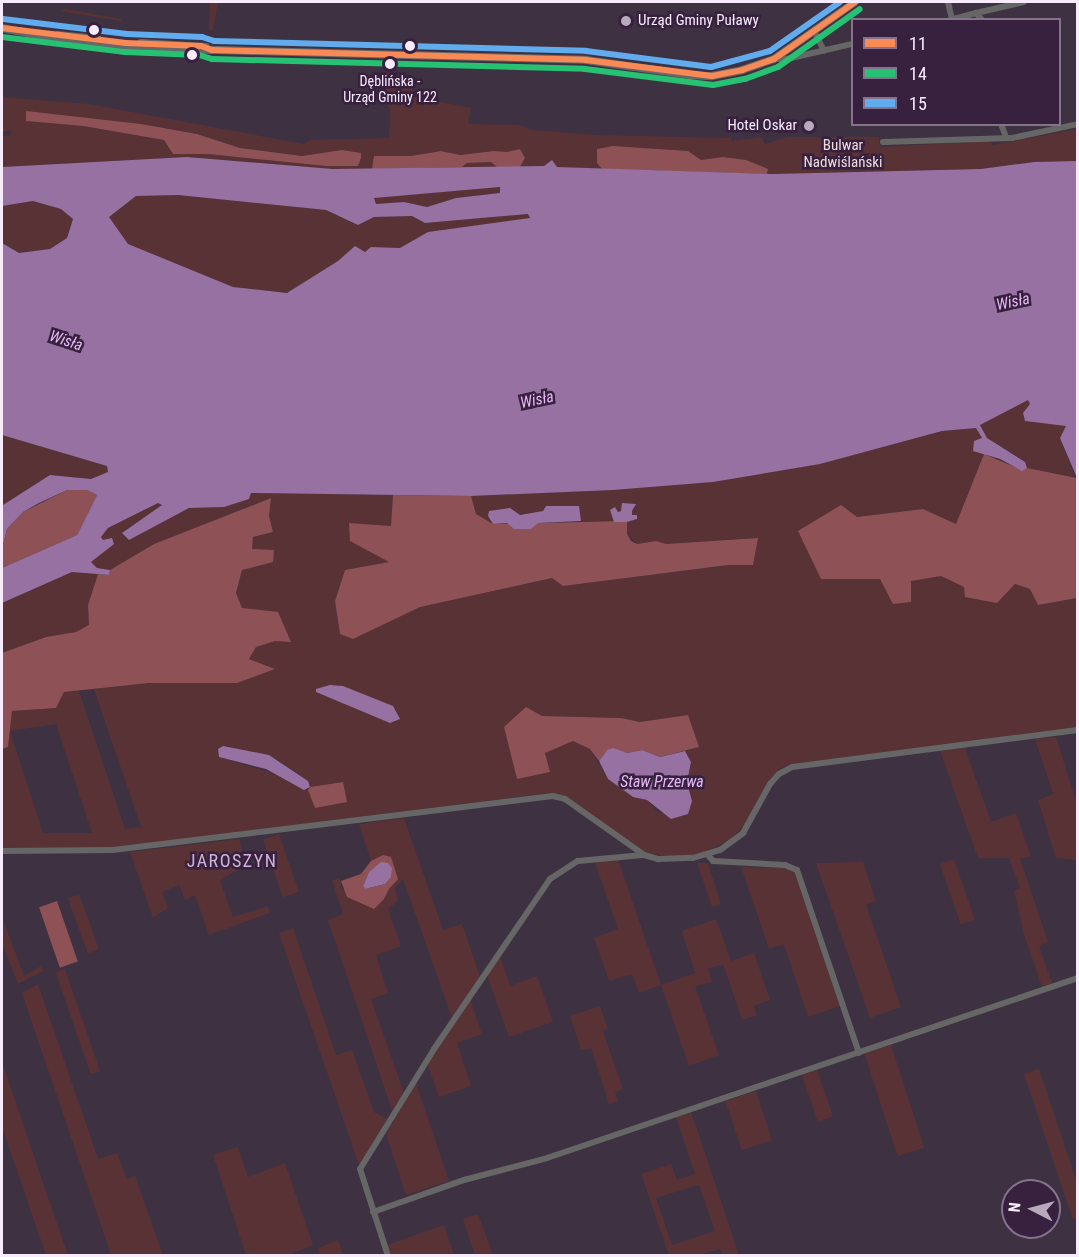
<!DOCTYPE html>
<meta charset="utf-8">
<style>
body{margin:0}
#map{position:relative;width:1079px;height:1257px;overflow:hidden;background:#3e3142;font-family:"Roboto Condensed",sans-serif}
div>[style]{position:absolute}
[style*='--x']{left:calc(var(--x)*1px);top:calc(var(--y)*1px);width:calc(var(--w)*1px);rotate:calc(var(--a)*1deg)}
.green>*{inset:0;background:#593236;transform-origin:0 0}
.round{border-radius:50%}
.forest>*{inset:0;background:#8e5156;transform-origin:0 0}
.water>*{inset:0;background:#9671a2}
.minor>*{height:6px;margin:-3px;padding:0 3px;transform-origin:3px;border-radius:3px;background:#666}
.secondary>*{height:8px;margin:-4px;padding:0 4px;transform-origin:4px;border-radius:4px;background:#676867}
.bus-1>*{height:6px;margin:-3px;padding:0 3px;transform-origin:3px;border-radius:3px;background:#f98a56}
.bus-2>*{height:6px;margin:-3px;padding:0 3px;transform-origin:3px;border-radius:3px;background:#26c172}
.bus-3>*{height:6px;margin:-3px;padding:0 3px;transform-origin:3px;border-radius:3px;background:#60acee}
.dots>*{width:16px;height:16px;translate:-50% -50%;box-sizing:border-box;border:3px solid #37213e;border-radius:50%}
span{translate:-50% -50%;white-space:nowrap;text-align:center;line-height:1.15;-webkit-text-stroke:5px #37213e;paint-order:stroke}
.bus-label{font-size:14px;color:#f9ebfe}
.poi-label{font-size:15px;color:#f9ebfe}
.left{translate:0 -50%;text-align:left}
.right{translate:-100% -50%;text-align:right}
.park-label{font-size:15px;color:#f0dbdb}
.water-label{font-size:16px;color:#e7b9f6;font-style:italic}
.quarter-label{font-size:18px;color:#cfb3d8;letter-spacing:1.5px}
.frame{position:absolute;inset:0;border:3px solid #f9ebfe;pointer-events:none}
.legend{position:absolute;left:851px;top:18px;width:210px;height:108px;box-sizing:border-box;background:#37213e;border:2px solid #85728b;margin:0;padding:8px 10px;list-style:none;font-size:18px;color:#f9ebfe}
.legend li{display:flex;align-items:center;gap:12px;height:30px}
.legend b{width:30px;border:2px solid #85728b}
.north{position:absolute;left:1001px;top:1179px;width:60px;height:60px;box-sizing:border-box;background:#37213e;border:2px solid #85728b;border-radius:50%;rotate:276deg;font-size:16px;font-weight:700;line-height:24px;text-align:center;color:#f9ebfe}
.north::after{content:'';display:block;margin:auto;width:21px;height:27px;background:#b8aabc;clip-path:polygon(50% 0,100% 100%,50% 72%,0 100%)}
</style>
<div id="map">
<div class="green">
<i style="clip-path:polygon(210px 2px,218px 2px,213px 30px,209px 30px)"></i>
<i style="clip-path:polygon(66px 9px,121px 19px,121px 21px,60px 11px)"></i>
<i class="round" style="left:637px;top:11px;width:14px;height:14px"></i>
<i style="clip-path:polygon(evenodd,385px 72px,416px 79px,411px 96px,471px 108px,468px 124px,520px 125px,532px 130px,595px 135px,731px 138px,732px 141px,762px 137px,765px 144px,788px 137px,879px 137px,880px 147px,991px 141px,992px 145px,1078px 129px,1077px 161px,1034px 162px,981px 169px,767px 174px,768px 169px,723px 157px,701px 160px,688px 151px,613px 146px,600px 148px,597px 163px,602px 169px,557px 167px,552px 160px,544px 166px,520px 167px,525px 158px,520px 149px,507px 152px,494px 151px,460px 155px,441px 151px,411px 156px,374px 156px,372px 169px,333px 169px,187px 157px,2px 167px,2px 137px,10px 135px,12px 130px,2px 132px,2px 97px,89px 104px,304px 144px,310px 140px,389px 138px,390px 110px,383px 90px,385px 72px,26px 112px,141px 124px,197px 134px,240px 148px,302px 156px,342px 150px,361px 153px,361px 158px,358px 166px,326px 166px,208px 154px,173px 154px,164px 140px,83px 126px,27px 121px,26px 112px)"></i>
<i style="clip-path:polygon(491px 162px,497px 167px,462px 167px,467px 163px)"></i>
<i style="clip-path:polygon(500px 187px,500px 193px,456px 198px,427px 207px,404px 202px,376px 204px,374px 197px)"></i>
<i style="clip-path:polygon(178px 195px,326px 210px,358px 225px,374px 217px,412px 216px,425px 223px,528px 214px,530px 219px,428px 232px,401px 248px,372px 247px,365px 252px,355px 247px,338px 261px,287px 293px,233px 287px,128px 244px,109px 217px,136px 196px)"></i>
<i style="clip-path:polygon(33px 201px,61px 209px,73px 219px,67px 238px,50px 249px,19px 253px,2px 243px,2px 206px)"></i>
<i style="clip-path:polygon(1028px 399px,1030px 404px,1067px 426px,1060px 438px,1075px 477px,1027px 468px,1025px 461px,987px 438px,980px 425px)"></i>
<i style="clip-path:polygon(evenodd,977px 428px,982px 438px,973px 450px,984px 454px,956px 524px,923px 509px,857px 517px,880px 579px,911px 581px,941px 576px,964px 587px,1015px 584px,1030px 589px,1038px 605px,1077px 598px,1077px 728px,790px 764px,778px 770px,770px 779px,745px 824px,732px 839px,699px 854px,675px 857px,646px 853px,566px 797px,549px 793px,113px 848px,2px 848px,2px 749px,8px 746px,12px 711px,56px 708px,64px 692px,79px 691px,125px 829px,141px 827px,94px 689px,274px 669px,249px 659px,256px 647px,275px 641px,242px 608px,236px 593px,242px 570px,252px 549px,253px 537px,273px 532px,269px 516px,270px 498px,154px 544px,110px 570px,97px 568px,91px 562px,101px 537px,108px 528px,158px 503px,162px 505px,122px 533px,128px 540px,189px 508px,224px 507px,251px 493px,393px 495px,391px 526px,349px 523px,390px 562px,345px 570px,335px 601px,340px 634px,353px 639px,419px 607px,553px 578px,563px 586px,728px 565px,753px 565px,757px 538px,666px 544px,656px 541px,637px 544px,627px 534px,627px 522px,637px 519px,632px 515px,631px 511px,636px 508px,622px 503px,621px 511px,610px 510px,614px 522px,581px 521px,578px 506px,519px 515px,488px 516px,493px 524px,476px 514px,471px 496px,613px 490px,713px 482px,819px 464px,942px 431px,977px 428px,687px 715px,699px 747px,685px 751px,691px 762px,687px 782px,692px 801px,659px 813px,647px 800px,633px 797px,608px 779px,590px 749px,573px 741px,545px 753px,550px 772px,517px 779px,542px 716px,621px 718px,641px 722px,687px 715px,977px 428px,56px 724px,92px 833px,43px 833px,10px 731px,56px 724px,977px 428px,220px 757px,277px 759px,308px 781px,310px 787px,343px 782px,316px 808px,308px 790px,283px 777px,220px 757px)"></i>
<i style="clip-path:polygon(2px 435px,107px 466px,108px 473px,91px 479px,50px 475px,4px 505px,2px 509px)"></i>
<i style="clip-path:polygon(72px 572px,98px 574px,88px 605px,89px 625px,76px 632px,46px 637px,2px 653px,2px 603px)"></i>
<i style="clip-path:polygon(1056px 737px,1077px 804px,1077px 860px,1056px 858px,1038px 800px,1053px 794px,1035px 739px)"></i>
<i style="clip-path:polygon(965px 748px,991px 822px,1016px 813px,1031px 857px,1020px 858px,1048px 942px,1039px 946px,1052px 983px,1042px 987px,1024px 934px,1014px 891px,1020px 888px,1009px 858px,978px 858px,940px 751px)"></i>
<i style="clip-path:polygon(404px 818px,443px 930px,462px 924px,480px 977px,452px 1018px,403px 879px,395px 888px,398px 901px,388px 909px,401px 946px,376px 955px,388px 993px,371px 999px,404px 1093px,392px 1110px,328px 920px,343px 914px,332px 881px,340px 878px,342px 889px,384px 899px,389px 889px,395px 883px,383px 855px,371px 861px,359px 824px)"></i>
<i style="left:279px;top:834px;width:61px;height:17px;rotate:71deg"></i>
<i style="clip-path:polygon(239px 839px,247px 865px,220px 880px,233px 917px,268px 906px,270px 913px,209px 935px,195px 895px,185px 900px,179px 885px,162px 892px,168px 908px,153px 918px,130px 852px)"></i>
<i style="clip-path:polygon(618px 859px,661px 985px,695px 973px,682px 931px,716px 919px,731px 961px,754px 953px,770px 1000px,754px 1006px,757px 1015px,742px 1020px,723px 964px,708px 969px,712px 982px,695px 986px,719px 1055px,689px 1066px,661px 985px,639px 993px,632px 974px,609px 981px,594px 938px,618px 929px,594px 860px)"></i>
<i style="left:954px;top:859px;width:64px;height:15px;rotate:71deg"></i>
<i style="clip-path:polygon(863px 862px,876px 901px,866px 905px,901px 1007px,870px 1018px,816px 863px)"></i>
<i style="clip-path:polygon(697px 863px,708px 863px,721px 904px,712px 907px)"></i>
<i style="clip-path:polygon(741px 867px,788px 868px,797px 875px,840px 1006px,808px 1017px,784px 944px,769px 949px)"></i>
<i style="left:79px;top:894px;width:59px;height:12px;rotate:70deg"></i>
<i style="clip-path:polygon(2px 917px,24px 976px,41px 966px,43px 971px,18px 984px,2px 944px)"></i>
<i style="clip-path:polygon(293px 928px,336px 1055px,352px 1050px,374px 1112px,387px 1119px,359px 1165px,279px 933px)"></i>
<i style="clip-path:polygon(500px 956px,510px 986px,537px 976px,553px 1022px,509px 1037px,487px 975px)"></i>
<i style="left:65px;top:969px;width:108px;height:10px;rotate:71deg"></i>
<i style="clip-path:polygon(38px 984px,98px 1159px,117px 1153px,127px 1179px,135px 1176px,163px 1255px,111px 1255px,22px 993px)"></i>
<i style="clip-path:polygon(470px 999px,482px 1034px,457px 1043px,471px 1086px,439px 1097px,427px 1063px)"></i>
<i style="clip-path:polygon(600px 1006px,608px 1029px,603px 1031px,623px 1089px,615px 1092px,618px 1101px,609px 1104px,591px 1048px,581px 1050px,570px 1016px)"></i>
<i style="left:891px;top:1045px;width:108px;height:28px;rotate:72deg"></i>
<i style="clip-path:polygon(2px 1062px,49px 1200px,68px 1255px,46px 1255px,2px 1127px)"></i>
<i style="clip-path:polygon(1039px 1069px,1077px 1183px,1077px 1218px,1073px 1220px,1024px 1074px)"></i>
<i style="left:817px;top:1070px;width:49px;height:16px;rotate:71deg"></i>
<i style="clip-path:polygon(416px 1083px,449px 1181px,406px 1195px,386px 1134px)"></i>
<i style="left:756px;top:1091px;width:52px;height:32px;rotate:72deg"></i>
<i style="clip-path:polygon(evenodd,691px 1113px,697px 1129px,739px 1255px,722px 1255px,720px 1249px,698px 1255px,669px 1255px,641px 1174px,671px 1164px,677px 1180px,695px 1174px,676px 1117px,691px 1113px,699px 1185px,715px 1231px,672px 1245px,656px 1198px,699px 1185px)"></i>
<i style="clip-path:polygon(238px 1147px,248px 1177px,285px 1163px,313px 1245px,289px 1255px,246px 1255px,213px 1155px)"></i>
<i style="clip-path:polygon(478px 1214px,493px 1255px,475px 1255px,463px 1219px)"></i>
<i style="clip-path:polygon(444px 1225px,454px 1255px,390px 1255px,387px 1245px)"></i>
<i style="clip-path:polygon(338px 1240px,343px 1255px,320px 1255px,318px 1248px)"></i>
</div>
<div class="forest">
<i style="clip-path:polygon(26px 111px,141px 124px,197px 134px,240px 148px,302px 156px,342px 150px,361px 153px,361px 158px,358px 166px,326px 166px,208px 154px,173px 154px,164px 140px,83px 126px,26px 121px)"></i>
<i style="clip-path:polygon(613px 146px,688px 151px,701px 160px,723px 157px,746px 160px,768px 169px,767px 174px,602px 169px,597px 163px,597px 149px)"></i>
<i style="clip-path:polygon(520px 149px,525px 158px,520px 167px,497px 167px,491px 162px,467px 163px,462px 167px,372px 169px,374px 156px,411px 156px,441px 151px,460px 155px,494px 151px,507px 152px)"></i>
<i style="clip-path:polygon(984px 454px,1022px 470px,1027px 468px,1077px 478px,1077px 598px,1038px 605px,1030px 589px,1015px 584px,997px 603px,965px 597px,964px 587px,941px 576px,911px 581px,911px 602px,893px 604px,880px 579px,821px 579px,798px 531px,841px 505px,857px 517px,923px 509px,956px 524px)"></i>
<i style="clip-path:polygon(67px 490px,87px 490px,97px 495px,77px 535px,2px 568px,2px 548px,7px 529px,23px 512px)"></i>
<i style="clip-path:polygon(393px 495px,471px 496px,476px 514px,493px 524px,622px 521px,627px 522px,627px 534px,631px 541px,637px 544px,656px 541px,666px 544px,758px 538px,753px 565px,728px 565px,563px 586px,552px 578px,420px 607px,353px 639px,340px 634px,335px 601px,345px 570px,389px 562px,350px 541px,349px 523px,391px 526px)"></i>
<i style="clip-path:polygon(271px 498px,269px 516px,273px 532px,253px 537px,252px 549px,274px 550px,273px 562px,242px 570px,236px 593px,242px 608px,278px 612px,291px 642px,275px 641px,256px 647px,249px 659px,275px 669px,237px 683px,149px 683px,64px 692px,56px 708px,12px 711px,8px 747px,2px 749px,2px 653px,46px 637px,76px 632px,89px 625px,88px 605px,98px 574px,109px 575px,110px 570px,154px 544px)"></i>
<i style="clip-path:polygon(526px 707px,542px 716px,621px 718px,640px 722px,688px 715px,699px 747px,660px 757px,642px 750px,627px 753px,607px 750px,599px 761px,590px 749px,573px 741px,545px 753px,550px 772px,517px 779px,504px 727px)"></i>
<i style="clip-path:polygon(343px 782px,347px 802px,315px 808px,308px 790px,310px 787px)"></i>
<i style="clip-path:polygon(evenodd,383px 855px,391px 857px,398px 879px,389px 889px,384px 899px,374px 909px,347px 897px,341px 881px,361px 874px,371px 861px,383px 855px,369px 872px,385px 884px,365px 889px,363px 886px,369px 872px)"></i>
<i style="left:57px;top:901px;width:64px;height:19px;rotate:71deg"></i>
</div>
<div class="water">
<i style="clip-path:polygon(evenodd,187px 157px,333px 169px,544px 166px,552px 160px,557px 167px,773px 174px,981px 169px,1034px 162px,1077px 161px,1077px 478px,1060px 438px,1066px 426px,1025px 421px,1023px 413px,1030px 404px,1028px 400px,980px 425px,987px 438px,1025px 462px,1027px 468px,1022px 471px,1000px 459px,973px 451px,974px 441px,982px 438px,976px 428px,942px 431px,820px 464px,713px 482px,613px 490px,471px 496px,251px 493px,249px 499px,224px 507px,189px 508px,129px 540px,122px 533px,162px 505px,158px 503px,108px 528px,101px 537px,103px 540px,112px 538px,114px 544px,91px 562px,97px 568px,110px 570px,109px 575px,72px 572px,2px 603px,2px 568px,77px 535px,97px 495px,87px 490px,67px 490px,39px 503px,23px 512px,7px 529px,2px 548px,3px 505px,50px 475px,91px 479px,108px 472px,107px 466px,2px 435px,2px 243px,19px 253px,50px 249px,67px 238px,73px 219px,61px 209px,33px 201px,2px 206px,2px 167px,187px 157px,500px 187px,500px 193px,456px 198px,427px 207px,404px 202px,376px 204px,374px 198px,500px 187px,187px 157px,178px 195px,326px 210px,358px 225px,374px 217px,412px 216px,425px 223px,528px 214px,530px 218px,428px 232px,400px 248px,371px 247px,365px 252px,355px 246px,338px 261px,287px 293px,233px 287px,128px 244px,109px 217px,136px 196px,178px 195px)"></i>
<i style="clip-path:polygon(622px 503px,636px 504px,632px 511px,632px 515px,637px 515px,637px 519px,627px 522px,614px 522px,610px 510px,615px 507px,618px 512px,621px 511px)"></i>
<i style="clip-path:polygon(546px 506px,579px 506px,581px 521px,538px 523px,531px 529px,514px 529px,507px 523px,493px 524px,488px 516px,489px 511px,510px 508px,520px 515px,543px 511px)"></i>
<i style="clip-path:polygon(330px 685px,343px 686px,393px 706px,400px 719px,390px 723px,316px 692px,316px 689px)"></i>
<i style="clip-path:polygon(223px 746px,269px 755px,308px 781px,310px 787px,304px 790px,266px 769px,219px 757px,218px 749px)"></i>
<i style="clip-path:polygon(613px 748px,627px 753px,642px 750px,660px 757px,685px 751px,691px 762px,687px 782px,692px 801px,688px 814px,671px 819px,647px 800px,633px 797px,608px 779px,599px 761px,607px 750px)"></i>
<i style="clip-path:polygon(381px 862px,388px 863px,392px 868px,391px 877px,385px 884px,365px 889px,363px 886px,369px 872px)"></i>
</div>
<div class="minor">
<i style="--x:948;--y:2;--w:17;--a:77"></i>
<i style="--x:976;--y:13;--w:49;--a:-12.9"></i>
<i style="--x:950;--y:20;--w:27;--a:-15"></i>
<i style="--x:976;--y:13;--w:9;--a:49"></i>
<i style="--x:815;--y:33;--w:20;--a:63"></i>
<i style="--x:774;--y:59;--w:13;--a:0"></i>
<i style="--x:787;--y:59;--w:67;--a:-13"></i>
<i style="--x:1001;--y:124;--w:14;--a:69"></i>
<i style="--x:883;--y:142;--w:129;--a:-1.8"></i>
<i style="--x:1012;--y:138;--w:67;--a:-12"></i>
<i style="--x:2;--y:851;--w:111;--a:-0.5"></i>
<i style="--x:113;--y:850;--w:443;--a:-7"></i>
<i style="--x:553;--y:796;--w:12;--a:14"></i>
<i style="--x:565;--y:799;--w:97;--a:35.3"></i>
<i style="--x:644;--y:855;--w:15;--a:16"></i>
<i style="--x:658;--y:859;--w:35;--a:-2"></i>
<i style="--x:693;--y:858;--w:28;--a:-17"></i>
<i style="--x:720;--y:850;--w:29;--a:-36"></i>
<i style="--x:743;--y:833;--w:56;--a:-61.1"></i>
<i style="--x:770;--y:784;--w:13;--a:-48"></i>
<i style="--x:779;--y:774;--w:15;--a:-28"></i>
<i style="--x:792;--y:767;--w:288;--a:-7.4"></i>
<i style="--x:708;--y:855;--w:8;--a:50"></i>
<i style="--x:713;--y:861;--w:72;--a:3.2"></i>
<i style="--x:785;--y:865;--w:13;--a:23"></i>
<i style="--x:797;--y:870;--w:193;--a:71.3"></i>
<i style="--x:373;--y:1212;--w:96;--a:-19.4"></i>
<i style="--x:464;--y:1180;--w:86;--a:-14.8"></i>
<i style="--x:547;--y:1158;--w:561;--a:-18.73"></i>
<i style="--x:388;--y:1256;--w:91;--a:-107.8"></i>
<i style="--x:360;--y:1169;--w:141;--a:-58.3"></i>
<i style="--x:434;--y:1049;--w:206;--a:-55.7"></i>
<i style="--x:550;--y:879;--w:33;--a:-33"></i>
<i style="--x:578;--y:861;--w:65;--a:-5.3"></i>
</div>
<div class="secondary">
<i style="--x:2;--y:28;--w:73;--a:11"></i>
<i style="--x:74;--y:42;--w:64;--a:5.4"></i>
<i style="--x:138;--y:48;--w:448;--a:1.5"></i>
<i style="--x:586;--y:60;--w:105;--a:8.2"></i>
<i style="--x:690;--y:75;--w:22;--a:3"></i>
<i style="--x:712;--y:76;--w:31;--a:-11"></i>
<i style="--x:742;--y:70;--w:34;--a:-19"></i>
<i style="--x:774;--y:59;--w:99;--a:-35.1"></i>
<i style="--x:58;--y:35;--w:40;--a:5.7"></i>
<i style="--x:141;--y:43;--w:65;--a:3.5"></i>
</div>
<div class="bus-1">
<i style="--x:2;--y:28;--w:125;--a:6.9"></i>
<i style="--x:126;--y:43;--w:75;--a:2.3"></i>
<i style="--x:201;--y:46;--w:12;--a:20"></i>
<i style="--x:212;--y:50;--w:374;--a:1.5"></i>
<i style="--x:586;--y:60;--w:127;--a:7.2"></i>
<i style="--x:712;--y:76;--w:31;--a:-11"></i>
<i style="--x:742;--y:70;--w:34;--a:-19"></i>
<i style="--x:774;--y:59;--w:99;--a:-35.1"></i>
</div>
<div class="bus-2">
<i style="--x:2;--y:37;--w:124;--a:7"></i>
<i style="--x:125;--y:52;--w:74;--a:2.3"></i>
<i style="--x:199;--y:55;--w:14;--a:17"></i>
<i style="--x:212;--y:59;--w:373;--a:1.5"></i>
<i style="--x:585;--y:69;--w:129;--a:7.1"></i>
<i style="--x:713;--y:85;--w:33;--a:-11"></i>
<i style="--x:745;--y:79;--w:35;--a:-20"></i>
<i style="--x:778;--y:67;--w:100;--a:-35.3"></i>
</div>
<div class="bus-3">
<i style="--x:3;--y:19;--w:125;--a:6.9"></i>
<i style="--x:127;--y:34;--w:75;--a:2.3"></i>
<i style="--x:202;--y:37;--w:13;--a:18"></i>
<i style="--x:214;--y:41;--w:372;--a:1.5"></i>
<i style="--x:586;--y:51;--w:126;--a:7.3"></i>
<i style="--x:711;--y:67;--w:61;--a:-15.2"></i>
<i style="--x:770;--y:51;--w:85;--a:-35"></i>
</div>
<div class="dots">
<i style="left:626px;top:21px;background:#b8aabc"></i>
<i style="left:94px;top:30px;background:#f9ebfe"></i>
<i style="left:410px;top:46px;background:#f9ebfe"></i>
<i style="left:192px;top:55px;background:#f9ebfe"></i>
<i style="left:390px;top:64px;background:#f9ebfe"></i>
<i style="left:809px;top:126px;background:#b8aabc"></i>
</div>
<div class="bus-label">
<span style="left:390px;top:89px">Dęblińska -<br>Urząd Gminy 122</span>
</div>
<div class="poi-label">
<span class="left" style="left:638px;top:21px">Urząd Gminy Puławy</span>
<span class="right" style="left:797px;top:126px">Hotel Oskar</span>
</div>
<div class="park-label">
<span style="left:843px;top:154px">Bulwar<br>Nadwiślański</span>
</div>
<div class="water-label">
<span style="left:1013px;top:302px;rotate:-12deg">Wisła</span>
<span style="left:66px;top:341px;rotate:18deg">Wisła</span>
<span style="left:537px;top:400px;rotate:-12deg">Wisła</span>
<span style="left:662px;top:782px">Staw Przerwa</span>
</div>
<div class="quarter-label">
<span style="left:232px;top:861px">JAROSZYN</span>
</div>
<div class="frame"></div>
<ul class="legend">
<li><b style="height:8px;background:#f98a56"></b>11</li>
<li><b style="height:8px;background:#26c172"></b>14</li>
<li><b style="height:8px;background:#60acee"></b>15</li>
</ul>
<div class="north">N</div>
</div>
